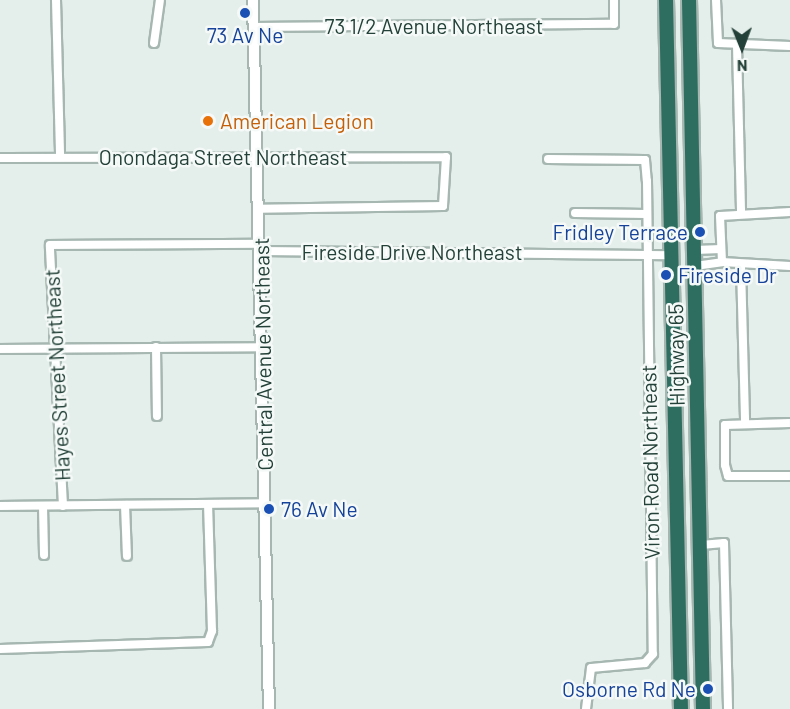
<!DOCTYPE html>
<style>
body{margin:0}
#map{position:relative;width:790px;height:709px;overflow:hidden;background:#e4eeea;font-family:Barlow,sans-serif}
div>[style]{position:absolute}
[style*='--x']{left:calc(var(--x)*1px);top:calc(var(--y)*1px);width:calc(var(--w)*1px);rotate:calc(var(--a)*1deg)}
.roads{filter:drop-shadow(2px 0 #a6b7b1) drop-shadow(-2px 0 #a6b7b1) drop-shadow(0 2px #a6b7b1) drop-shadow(0 -2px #a6b7b1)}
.street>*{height:8px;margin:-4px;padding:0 4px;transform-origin:4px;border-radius:4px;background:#fff}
.secondary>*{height:10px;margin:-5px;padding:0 5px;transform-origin:5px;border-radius:5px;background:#fff}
.highway>*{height:14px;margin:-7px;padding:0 7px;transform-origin:7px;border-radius:7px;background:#2d6e60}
.dots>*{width:16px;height:16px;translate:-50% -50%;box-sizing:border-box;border:3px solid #f5faf8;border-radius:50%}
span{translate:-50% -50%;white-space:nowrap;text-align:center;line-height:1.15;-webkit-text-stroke:5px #f5faf8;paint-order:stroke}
.street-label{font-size:21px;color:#234138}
.transit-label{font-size:21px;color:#164399}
.right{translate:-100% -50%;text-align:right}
.left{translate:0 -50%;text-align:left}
.food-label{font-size:21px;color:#c56008}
.north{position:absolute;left:712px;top:18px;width:60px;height:60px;-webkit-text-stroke:4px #f5faf8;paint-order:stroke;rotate:179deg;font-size:16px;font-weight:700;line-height:24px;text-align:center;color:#234138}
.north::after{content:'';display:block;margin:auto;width:21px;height:27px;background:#234138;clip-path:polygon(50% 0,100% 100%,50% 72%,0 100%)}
</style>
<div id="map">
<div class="roads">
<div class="street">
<i style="--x:56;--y:0;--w:157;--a:88.5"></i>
<i style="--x:716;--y:0;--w:43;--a:87.3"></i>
<i style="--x:718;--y:43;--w:72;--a:2.4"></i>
<i style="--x:254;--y:27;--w:360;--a:-0.5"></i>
<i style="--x:614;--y:24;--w:24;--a:-90"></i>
<i style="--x:154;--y:43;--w:43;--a:-82.1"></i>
<i style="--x:737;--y:46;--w:165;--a:88.6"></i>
<i style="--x:0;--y:158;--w:446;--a:-0.1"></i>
<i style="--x:446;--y:157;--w:49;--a:93.5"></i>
<i style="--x:443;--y:206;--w:183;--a:179.1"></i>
<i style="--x:548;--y:159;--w:97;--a:0.6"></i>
<i style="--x:645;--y:160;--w:21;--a:85"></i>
<i style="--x:647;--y:181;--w:473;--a:89.3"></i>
<i style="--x:653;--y:654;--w:12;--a:132"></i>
<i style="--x:645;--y:663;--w:54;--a:174.7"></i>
<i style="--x:591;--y:668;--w:41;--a:97"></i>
<i style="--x:790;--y:212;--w:70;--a:176.7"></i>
<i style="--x:720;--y:216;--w:46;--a:87.5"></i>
<i style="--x:722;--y:262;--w:68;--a:3.4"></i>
<i style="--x:575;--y:213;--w:72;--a:0.8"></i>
<i style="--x:695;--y:250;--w:26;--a:-2"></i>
<i style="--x:261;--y:251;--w:410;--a:0.6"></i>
<i style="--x:695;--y:266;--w:27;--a:-8"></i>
<i style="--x:741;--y:266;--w:157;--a:88.5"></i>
<i style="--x:156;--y:347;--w:69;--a:89.2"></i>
<i style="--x:0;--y:349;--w:262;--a:-0.4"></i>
<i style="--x:790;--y:423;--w:65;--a:178.2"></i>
<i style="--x:725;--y:425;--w:40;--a:90"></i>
<i style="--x:725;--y:465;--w:11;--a:75"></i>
<i style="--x:728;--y:476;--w:62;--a:0"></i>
<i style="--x:125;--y:505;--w:51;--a:87.8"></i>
<i style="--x:0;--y:506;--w:265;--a:-0.6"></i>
<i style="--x:43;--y:506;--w:49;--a:88.8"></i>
<i style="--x:63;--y:506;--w:261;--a:-92.9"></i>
<i style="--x:50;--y:245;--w:211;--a:-0.3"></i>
<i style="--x:701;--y:545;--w:23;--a:-5"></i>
<i style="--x:724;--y:543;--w:166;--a:88.6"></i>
<i style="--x:0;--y:649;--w:208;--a:-1.9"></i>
<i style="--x:208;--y:642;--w:12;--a:-70"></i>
<i style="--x:212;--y:631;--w:127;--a:-91.8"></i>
</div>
<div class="secondary">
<i style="--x:253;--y:0;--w:709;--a:88.71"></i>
</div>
<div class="highway">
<i style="--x:666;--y:0;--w:709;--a:88.79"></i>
<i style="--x:689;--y:0;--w:709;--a:88.87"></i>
</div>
</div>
<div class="dots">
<i style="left:245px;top:13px;background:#1a4fb4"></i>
<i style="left:208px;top:121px;background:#e8710a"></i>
<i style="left:700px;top:232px;background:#1a4fb4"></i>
<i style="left:666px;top:275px;background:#1a4fb4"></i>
<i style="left:269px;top:509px;background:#1a4fb4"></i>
<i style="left:708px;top:689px;background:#1a4fb4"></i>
</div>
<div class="street-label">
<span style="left:434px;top:26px">73 1/2 Avenue Northeast</span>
<span style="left:223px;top:157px">Onondaga Street Northeast</span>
<span style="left:412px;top:252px">Fireside Drive Northeast</span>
<span style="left:263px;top:354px;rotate:-91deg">Central Avenue Northeast</span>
<span style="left:676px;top:355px;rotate:-91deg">Highway 65</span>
<span style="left:57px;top:375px;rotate:-93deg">Hayes Street Northeast</span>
<span style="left:650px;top:462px;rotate:-91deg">Viron Road Northeast</span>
</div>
<div class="transit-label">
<span style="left:245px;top:35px">73 Av Ne</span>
<span class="right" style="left:688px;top:232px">Fridley Terrace</span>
<span class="left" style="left:678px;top:275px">Fireside Dr</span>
<span class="left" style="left:281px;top:509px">76 Av Ne</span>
<span class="right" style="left:696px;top:689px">Osborne Rd Ne</span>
</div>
<div class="food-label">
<span class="left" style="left:220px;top:121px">American Legion</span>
</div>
<div class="north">N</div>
</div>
